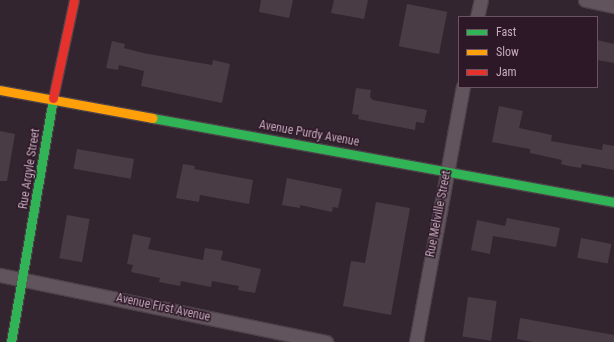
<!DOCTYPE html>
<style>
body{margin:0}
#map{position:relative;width:614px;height:342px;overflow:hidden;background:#33252f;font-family:"Roboto Condensed",sans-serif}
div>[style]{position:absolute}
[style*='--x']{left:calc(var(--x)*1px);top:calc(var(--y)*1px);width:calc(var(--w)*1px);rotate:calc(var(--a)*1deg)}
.building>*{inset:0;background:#493c45;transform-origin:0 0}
.roads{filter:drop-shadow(1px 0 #4c4149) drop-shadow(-1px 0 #4c4149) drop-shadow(0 1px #4c4149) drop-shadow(0 -1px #4c4149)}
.street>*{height:13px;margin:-6.5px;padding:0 6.5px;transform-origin:6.5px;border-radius:6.5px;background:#62545d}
.fast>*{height:9px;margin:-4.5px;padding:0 4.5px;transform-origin:4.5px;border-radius:4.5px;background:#30b455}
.slow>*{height:9px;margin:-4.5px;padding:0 4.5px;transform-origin:4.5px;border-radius:4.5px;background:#ff9f0a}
.jam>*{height:9px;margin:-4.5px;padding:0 4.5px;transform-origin:4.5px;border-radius:4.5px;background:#e5322d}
span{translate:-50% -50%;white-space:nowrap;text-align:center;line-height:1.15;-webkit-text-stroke:3px #2d1827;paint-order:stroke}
.street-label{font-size:12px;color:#c6adbe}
.legend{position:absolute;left:458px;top:16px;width:140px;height:72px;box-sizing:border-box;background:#2d1827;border:1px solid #6a5463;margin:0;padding:5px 7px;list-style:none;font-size:12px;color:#c6adbe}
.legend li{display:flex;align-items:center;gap:8px;height:20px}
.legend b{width:20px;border:1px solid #6a5463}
</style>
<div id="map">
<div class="building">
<i style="clip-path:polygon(261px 0,293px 0,289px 18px,259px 12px)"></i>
<i style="clip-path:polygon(334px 0,368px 0,364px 19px,331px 13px)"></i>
<i style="left:407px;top:4px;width:41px;height:43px;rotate:11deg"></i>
<i style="clip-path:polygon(597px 40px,614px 44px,614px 63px,597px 60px)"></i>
<i style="clip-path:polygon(112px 41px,125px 44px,124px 48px,143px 53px,212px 65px,213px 60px,230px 64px,222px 103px,141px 86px,144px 71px,119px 65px,118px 70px,106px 68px)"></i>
<i style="clip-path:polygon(356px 88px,371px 90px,370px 97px,373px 100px,427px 110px,424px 123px,416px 122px,415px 130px,358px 119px,359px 115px,352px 114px)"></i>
<i style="clip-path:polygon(499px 106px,523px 111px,519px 128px,552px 135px,551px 141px,602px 150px,603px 144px,614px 146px,614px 170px,582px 164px,581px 168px,569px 166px,561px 164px,562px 160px,530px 153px,530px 149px,492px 142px)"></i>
<i style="clip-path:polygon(0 131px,15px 134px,7px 181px,0 181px)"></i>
<i style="left:77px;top:149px;width:58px;height:20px;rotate:10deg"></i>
<i style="clip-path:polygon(183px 164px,195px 166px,194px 169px,253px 180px,249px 204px,200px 195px,199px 202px,176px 198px)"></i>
<i style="clip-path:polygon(287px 178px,342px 189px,338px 208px,333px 207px,332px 212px,300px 205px,300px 208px,282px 205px)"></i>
<i style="clip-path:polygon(376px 202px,410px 208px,391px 315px,343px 306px,351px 261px,365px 263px)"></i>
<i style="left:67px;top:215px;width:23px;height:44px;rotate:10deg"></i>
<i style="clip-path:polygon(507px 218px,560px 228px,556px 247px,493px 236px,490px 254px,471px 250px,477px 220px,505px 226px)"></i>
<i style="clip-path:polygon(133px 234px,151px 238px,148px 249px,203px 260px,205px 248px,223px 251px,221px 260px,261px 269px,255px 293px,238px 290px,239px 286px,212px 281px,211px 287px,181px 281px,180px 286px,159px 282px,160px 278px,131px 272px,133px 265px,127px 264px)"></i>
<i style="left:581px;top:238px;width:31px;height:20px;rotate:11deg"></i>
<i style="left:468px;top:297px;width:29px;height:40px;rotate:8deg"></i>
<i style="clip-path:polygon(520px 318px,614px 335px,614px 342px,533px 342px,517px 339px)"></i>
</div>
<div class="roads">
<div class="street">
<i style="--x:585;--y:0;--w:30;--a:12"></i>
<i style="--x:477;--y:17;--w:17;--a:-77"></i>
<i style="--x:0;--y:275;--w:333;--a:11.6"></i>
<i style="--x:416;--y:342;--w:259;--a:-79.6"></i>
</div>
<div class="fast">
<i style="--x:152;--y:118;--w:470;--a:10.3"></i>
<i style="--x:11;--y:342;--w:248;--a:-80.2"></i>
</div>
<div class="slow">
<i style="--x:0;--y:90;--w:155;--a:10.4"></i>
</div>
<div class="jam">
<i style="--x:53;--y:98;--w:100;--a:-77.9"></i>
</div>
</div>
<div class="street-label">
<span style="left:309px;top:134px;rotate:10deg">Avenue Purdy Avenue</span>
<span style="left:30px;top:169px;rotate:-81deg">Rue Argyle Street</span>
<span style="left:439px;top:214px;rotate:-79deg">Rue Melville Street</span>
<span style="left:163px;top:308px;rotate:12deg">Avenue First Avenue</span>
</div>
<ul class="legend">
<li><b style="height:5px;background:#30b455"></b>Fast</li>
<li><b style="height:5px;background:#ff9f0a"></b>Slow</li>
<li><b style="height:5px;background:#e5322d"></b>Jam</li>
</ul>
</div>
